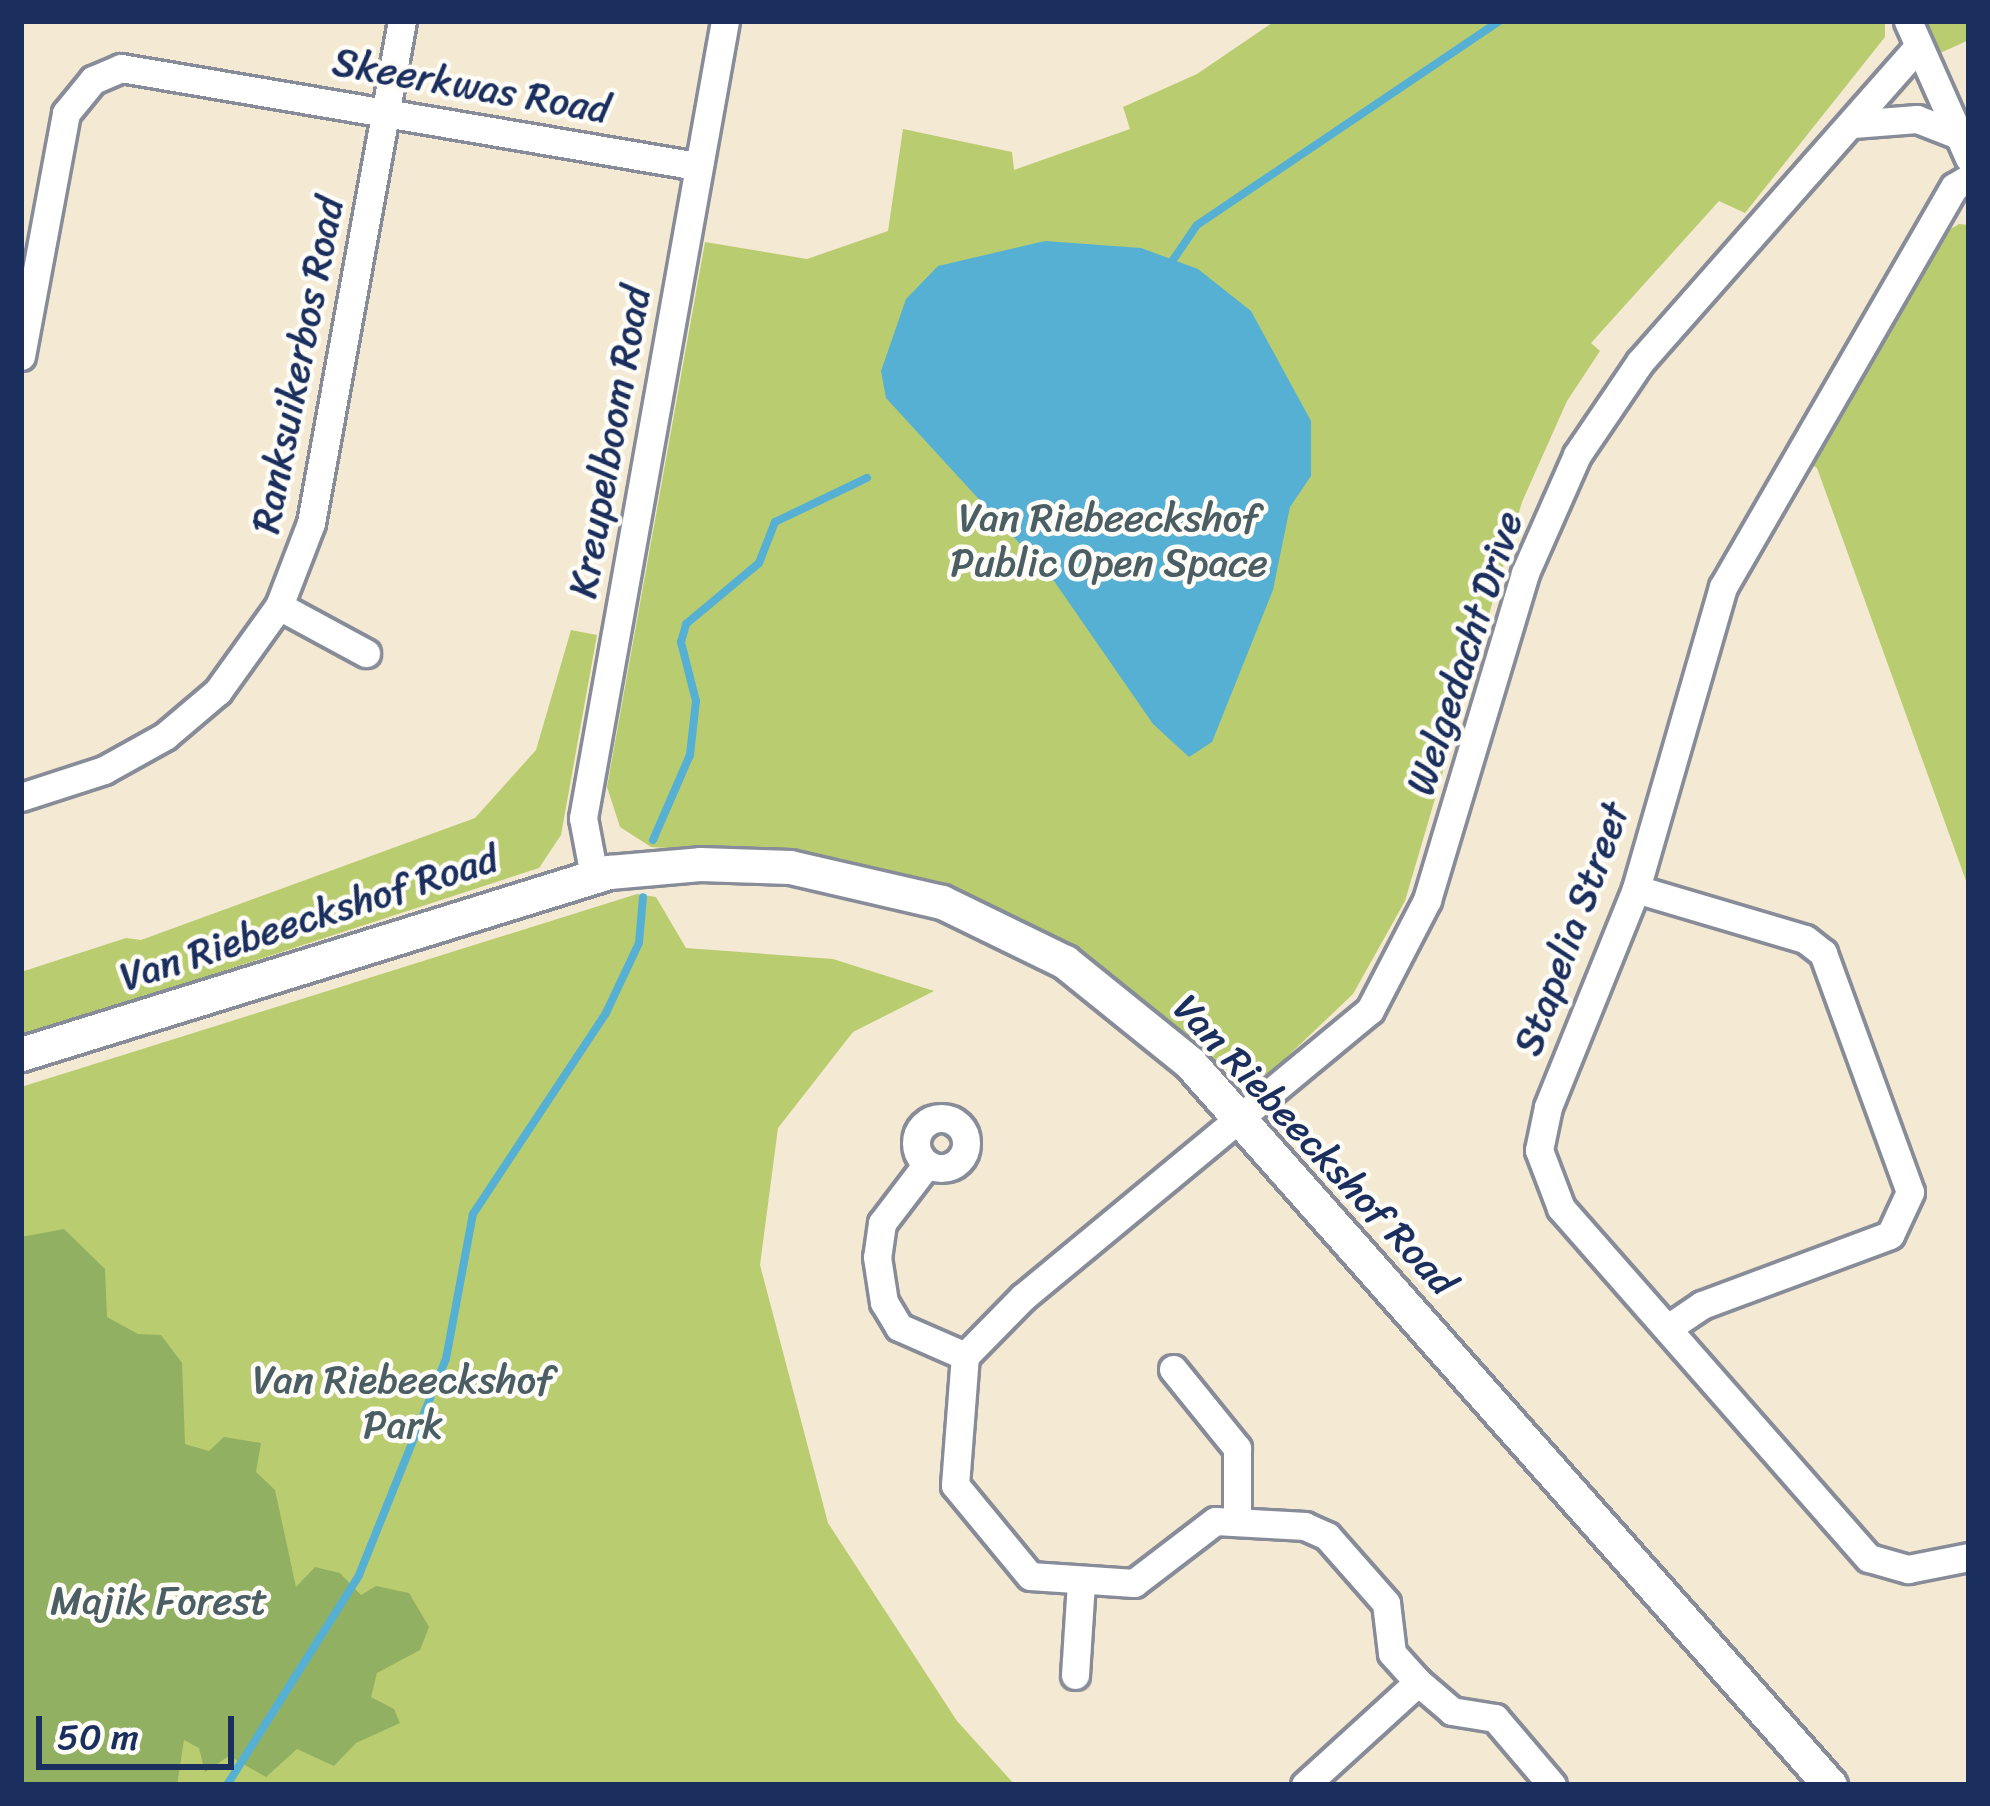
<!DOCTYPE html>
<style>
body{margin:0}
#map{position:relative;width:1990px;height:1806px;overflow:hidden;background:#f4e9d2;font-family:Sriracha,sans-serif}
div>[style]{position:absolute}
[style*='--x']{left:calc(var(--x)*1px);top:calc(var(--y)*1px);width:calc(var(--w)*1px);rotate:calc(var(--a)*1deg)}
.green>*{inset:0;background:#b9cd70}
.forest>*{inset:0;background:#92b062}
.water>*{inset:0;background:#56b0d4}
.stream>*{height:8px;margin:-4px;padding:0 4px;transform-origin:4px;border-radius:4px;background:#56b0d4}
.roads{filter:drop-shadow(3px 0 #888c98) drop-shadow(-3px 0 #888c98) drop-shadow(0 3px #888c98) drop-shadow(0 -3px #888c98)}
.minor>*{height:27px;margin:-13.5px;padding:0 13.5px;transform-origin:13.5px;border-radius:13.5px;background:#fff}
.minor>.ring{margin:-13.5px;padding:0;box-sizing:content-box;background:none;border:27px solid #fff;border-radius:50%}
.tertiary>*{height:33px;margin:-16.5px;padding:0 16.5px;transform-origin:16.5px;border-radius:16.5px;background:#fff}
span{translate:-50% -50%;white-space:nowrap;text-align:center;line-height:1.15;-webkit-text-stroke:9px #fdfcf7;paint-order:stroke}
.street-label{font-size:39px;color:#1b2f5e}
.park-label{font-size:39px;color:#4a5e63}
.frame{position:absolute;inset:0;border:24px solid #1b2f5e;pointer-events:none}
.scale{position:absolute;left:36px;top:1716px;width:198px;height:54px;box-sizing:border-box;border:6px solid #1b2f5e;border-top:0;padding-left:15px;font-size:36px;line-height:42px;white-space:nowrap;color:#1b2f5e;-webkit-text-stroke:9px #fdfcf7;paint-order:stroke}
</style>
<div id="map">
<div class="green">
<i style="clip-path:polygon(1275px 21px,1885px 21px,1885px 37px,1745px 213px,1719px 201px,1591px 343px,1600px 351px,1567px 401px,1522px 502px,1405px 901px,1353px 994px,1269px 1074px,1248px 1075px,1215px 1063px,1071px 946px,980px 900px,839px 858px,651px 847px,620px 827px,607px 787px,705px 242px,807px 259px,888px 231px,903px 129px,1012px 152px,1014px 170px,1130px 129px,1123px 107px,1197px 74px)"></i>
<i style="clip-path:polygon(1926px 21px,1969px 21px,1969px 40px,1938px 54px)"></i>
<i style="clip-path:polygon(1959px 224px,1969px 225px,1969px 889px,1817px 468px,1807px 462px,1942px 234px)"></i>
<i style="clip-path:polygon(571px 630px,597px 635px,561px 835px,539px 868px,21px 1037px,21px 972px,126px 938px,141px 940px,475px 818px,536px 750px)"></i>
<i style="clip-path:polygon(637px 894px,656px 897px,686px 948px,833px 959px,934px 991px,853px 1032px,778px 1128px,760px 1265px,828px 1523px,957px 1721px,1015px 1785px,21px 1785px,21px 1087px)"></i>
</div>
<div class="forest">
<i style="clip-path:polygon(64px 1229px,105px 1269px,107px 1317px,138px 1334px,161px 1335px,182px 1363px,185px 1444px,209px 1451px,224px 1437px,261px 1443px,256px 1472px,275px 1490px,296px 1587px,315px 1567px,340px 1573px,361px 1595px,376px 1586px,409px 1593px,429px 1627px,420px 1650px,377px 1673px,371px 1697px,394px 1709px,400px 1723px,356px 1743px,334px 1766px,297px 1749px,266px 1777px,229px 1756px,205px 1772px,199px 1748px,184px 1740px,177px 1785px,21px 1785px,21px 1237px)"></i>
</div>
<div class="water">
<i style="clip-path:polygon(1045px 241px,1141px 248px,1198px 269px,1251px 311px,1311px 421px,1311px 476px,1290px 507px,1273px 590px,1212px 742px,1189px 757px,1153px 724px,1054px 581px,886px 398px,881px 371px,906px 299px,938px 266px)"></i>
</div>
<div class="stream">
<i style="--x:1173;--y:260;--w:42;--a:-55.6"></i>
<i style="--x:1197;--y:225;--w:365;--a:-34"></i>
<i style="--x:653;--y:840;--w:93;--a:-66.5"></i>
<i style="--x:690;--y:755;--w:54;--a:-83.7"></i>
<i style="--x:696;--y:701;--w:61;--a:-104.3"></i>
<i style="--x:681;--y:642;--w:19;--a:-74"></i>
<i style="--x:686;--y:624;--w:95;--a:-39.9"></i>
<i style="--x:759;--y:563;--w:44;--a:-68.7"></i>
<i style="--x:775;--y:522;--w:102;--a:-25.6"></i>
<i style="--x:227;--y:1785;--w:248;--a:-57.8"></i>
<i style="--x:359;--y:1575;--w:233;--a:-68.1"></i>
<i style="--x:446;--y:1359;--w:147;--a:-79.5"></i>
<i style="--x:473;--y:1214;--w:241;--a:-56.5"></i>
<i style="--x:606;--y:1013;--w:77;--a:-64.8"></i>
<i style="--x:639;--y:943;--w:46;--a:-85"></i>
</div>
<div class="roads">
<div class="minor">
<i style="--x:1908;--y:21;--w:150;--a:66"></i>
<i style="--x:1853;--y:124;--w:64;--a:-4.5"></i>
<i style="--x:1917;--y:119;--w:44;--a:21.3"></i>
<i style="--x:1969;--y:178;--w:17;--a:149"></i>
<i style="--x:1954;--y:187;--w:462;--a:120"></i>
<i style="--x:1723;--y:587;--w:314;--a:106.1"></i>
<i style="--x:1636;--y:889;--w:235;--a:112"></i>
<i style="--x:1548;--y:1107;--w:44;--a:101.8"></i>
<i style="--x:1539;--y:1150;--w:62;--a:69.2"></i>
<i style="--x:1561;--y:1208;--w:466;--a:48.7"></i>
<i style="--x:1869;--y:1558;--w:41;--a:15.8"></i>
<i style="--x:1908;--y:1569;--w:62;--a:-11.1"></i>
<i style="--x:21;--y:356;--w:247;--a:-79.5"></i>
<i style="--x:66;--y:113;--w:43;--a:-50.7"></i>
<i style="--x:93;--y:80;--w:30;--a:-23"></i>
<i style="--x:121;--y:68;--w:584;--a:9.66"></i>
<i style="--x:279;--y:606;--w:99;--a:28.4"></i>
<i style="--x:21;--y:797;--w:87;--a:-18"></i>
<i style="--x:104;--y:770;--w:70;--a:-29.1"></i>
<i style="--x:165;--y:736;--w:70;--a:-40.3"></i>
<i style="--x:218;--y:691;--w:105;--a:-54.3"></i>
<i style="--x:279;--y:606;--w:89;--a:-68.9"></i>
<i style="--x:311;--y:523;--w:510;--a:-79.73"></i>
<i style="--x:594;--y:876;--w:59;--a:-100.7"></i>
<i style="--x:583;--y:818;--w:810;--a:-79.9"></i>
<i style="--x:1636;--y:889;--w:176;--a:16.5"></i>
<i style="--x:1805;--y:939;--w:23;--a:38"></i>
<i style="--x:1823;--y:953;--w:254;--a:70"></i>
<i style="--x:1910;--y:1192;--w:47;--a:114.9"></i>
<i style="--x:1890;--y:1235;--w:201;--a:159.6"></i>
<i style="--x:1702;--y:1305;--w:40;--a:146"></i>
<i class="ring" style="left:916px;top:1118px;width:23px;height:23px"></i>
<i style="--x:927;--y:1164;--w:74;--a:127.3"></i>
<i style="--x:882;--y:1223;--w:34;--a:98"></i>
<i style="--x:877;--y:1257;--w:46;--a:81.2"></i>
<i style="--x:884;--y:1302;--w:29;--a:59"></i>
<i style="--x:899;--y:1327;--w:72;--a:23.7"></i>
<i style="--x:1173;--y:1369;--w:102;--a:51"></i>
<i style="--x:1237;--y:1448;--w:73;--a:90"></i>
<i style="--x:1075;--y:1675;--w:94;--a:-86.3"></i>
<i style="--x:1305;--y:1785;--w:153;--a:-42.3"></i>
<i style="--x:1552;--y:1785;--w:88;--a:-130.4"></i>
<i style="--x:1495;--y:1718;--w:44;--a:-170.8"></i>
<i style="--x:1452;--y:1711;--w:45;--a:-139.5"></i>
<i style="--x:1418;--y:1682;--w:39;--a:-132"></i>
<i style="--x:1392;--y:1653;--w:50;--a:-96.8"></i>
<i style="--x:1386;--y:1603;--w:89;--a:-131.4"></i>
<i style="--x:1327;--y:1536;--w:24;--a:-156"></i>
<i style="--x:1305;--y:1526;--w:90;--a:-176.8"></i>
<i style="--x:1215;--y:1521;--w:102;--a:142.6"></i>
<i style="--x:1134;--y:1583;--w:104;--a:-176.1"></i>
<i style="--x:1030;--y:1576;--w:118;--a:-129.5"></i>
<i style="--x:955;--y:1485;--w:129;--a:-85.6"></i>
<i style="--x:965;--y:1356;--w:83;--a:-45.5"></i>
<i style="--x:1023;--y:1297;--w:450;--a:-39.6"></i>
<i style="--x:1370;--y:1010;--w:124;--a:-62.6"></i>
<i style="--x:1427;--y:900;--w:341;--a:-73.3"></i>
<i style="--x:1525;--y:573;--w:129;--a:-66.2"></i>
<i style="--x:1577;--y:455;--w:112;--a:-55.9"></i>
<i style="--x:1640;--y:362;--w:420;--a:-48.6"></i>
</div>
<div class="tertiary">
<i style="--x:21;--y:1054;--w:616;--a:-17.2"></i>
<i style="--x:609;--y:872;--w:91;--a:-5"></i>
<i style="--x:700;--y:864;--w:90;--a:1.9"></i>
<i style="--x:790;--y:867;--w:156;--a:13"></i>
<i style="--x:942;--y:902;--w:137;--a:26"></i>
<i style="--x:1065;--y:962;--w:161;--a:38.9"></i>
<i style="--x:1190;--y:1063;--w:965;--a:48.45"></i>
</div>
</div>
<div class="street-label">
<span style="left:471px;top:86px;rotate:10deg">Skeerkwas Road</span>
<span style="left:298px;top:365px;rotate:-79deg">Ranksuikerbos Road</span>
<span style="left:610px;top:442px;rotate:-80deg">Kreupelboom Road</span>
<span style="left:1465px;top:653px;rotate:-72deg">Welgedacht Drive</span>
<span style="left:309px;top:918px;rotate:-18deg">Van Riebeeckshof Road</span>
<span style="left:1572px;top:929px;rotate:-70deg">Stapelia Street</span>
<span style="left:1315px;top:1145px;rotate:47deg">Van Riebeeckshof Road</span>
</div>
<div class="park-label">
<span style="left:1109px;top:541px">Van Riebeeckshof<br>Public Open Space</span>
<span style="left:403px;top:1403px">Van Riebeeckshof<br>Park</span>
<span style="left:159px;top:1601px">Majik Forest</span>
</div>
<div class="frame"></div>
<div class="scale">50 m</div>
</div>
